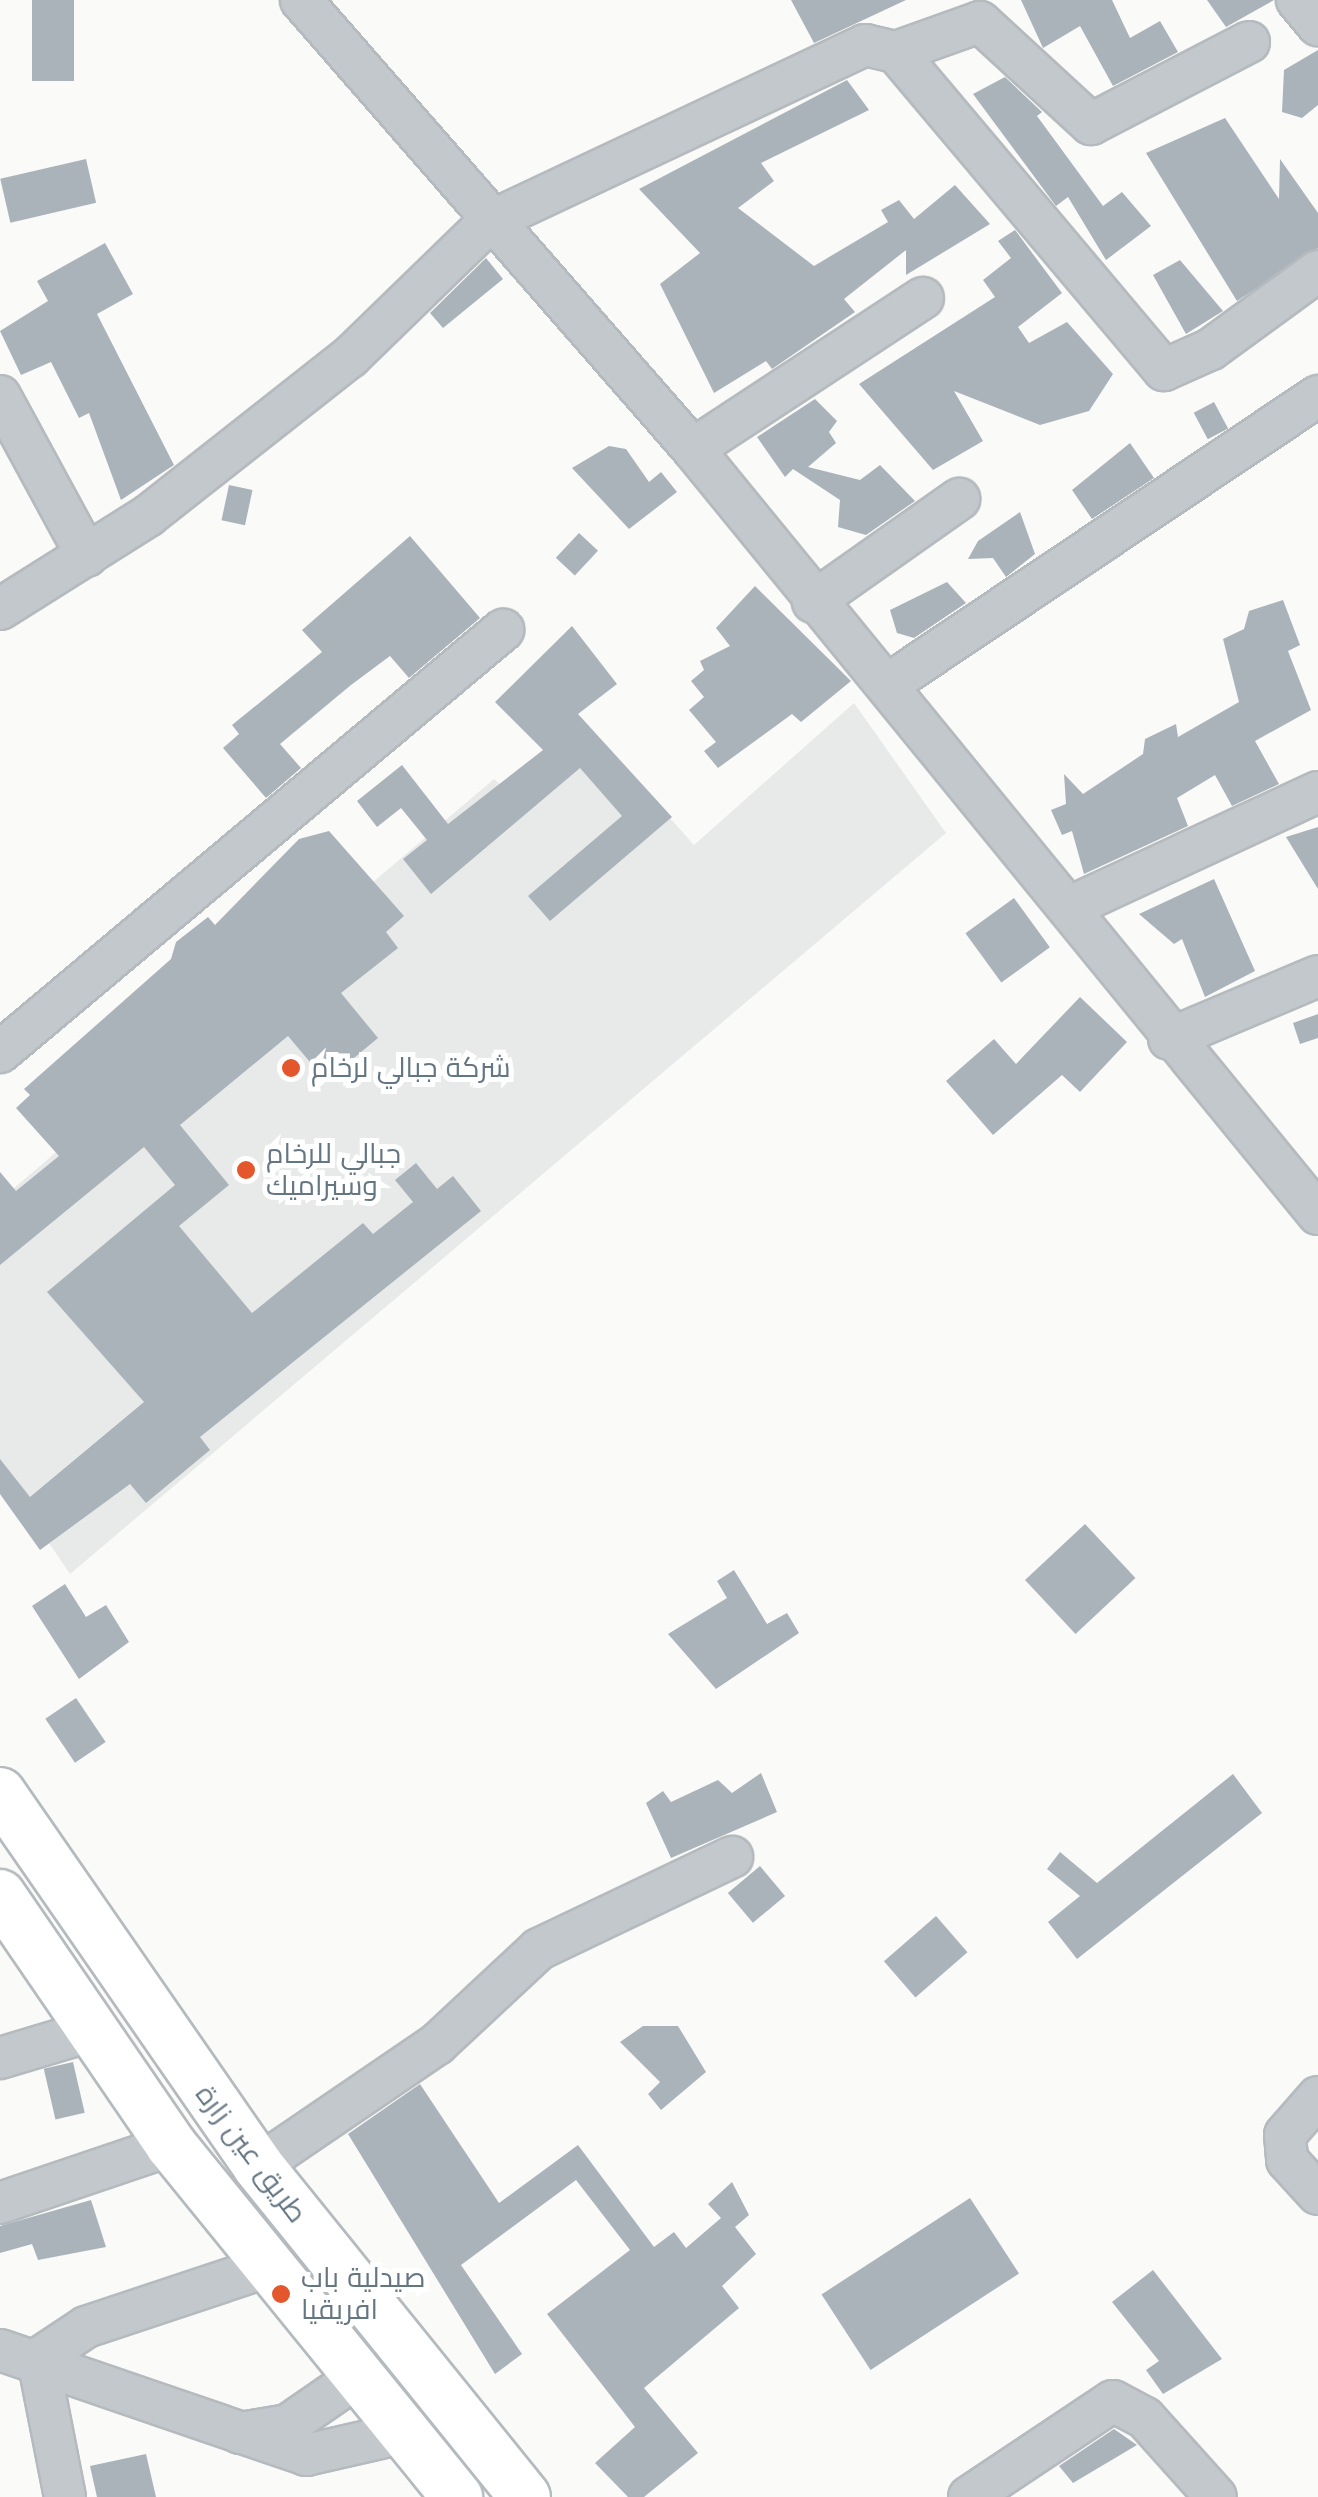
<!DOCTYPE html>
<meta charset="utf-8">
<style>
body{margin:0}
#map{position:relative;width:1318px;height:2497px;overflow:hidden;background:#fafaf8;font-family:Jost,Cairo,sans-serif}
div>[style]{position:absolute}
[style*='--x']{left:calc(var(--x)*1px);top:calc(var(--y)*1px);width:calc(var(--w)*1px);rotate:calc(var(--a)*1deg)}
.built>*{inset:0;background:#e8e9e9}
.building>*{inset:0;background:#aab3b9;transform-origin:0 0}
.roads{filter:drop-shadow(2px 0 #b5babe) drop-shadow(-2px 0 #b5babe) drop-shadow(0 2px #b5babe) drop-shadow(0 -2px #b5babe)}
.minor>*{height:40px;margin:-20px;padding:0 20px;transform-origin:20px;border-radius:20px;background:#c3c8cc}
.major>*{height:50px;margin:-25px;padding:0 25px;transform-origin:25px;border-radius:25px;background:#fff}
.dots>*{width:28px;height:28px;translate:-50% -50%;box-sizing:border-box;border:5px solid #fff;border-radius:50%}
span{translate:-50% -50%;white-space:nowrap;text-align:center;line-height:1.15;-webkit-text-stroke:10px #fff;paint-order:stroke}
.poi-label{font-size:28px;color:#657683}
.left{translate:0 -50%;text-align:left}
.street-label{font-size:28px;color:#657683}
</style>
<div id="map">
<div class="built">
<i style="clip-path:polygon(854px 703px,946px 833px,70px 1574px,0 1471px,0 1200px,494px 779px,502px 786px,582px 719px,694px 845px)"></i>
</div>
<div class="building">
<i style="left:32px;top:0;width:42px;height:81px"></i>
<i style="clip-path:polygon(791px 0,906px 0,814px 43px)"></i>
<i style="clip-path:polygon(1021px 0,1112px 0,1130px 38px,1160px 21px,1178px 52px,1113px 86px,1080px 26px,1043px 48px)"></i>
<i style="clip-path:polygon(1207px 0,1274px 0,1226px 27px)"></i>
<i style="clip-path:polygon(1318px 50px,1318px 105px,1302px 118px,1282px 112px,1284px 70px)"></i>
<i style="clip-path:polygon(1005px 77px,1042px 112px,1037px 116px,1103px 206px,1122px 192px,1151px 226px,1106px 260px,1068px 197px,1056px 206px,973px 94px)"></i>
<i style="clip-path:polygon(847px 80px,869px 110px,761px 163px,774px 181px,738px 208px,814px 266px,888px 222px,881px 210px,899px 200px,914px 219px,955px 185px,990px 224px,906px 275px,906px 250px,844px 299px,855px 312px,772px 369px,766px 361px,714px 393px,660px 284px,700px 253px,639px 189px)"></i>
<i style="clip-path:polygon(1225px 118px,1279px 199px,1280px 159px,1318px 213px,1318px 248px,1237px 301px,1146px 153px)"></i>
<i style="left:86px;top:159px;width:45px;height:88px;rotate:77deg"></i>
<i style="clip-path:polygon(1015px 230px,1062px 293px,1018px 327px,1029px 343px,1067px 322px,1113px 374px,1089px 411px,1040px 425px,954px 391px,983px 441px,933px 470px,859px 384px,995px 297px,983px 280px,1011px 258px,998px 241px)"></i>
<i style="clip-path:polygon(105px 243px,133px 294px,97px 314px,174px 465px,121px 500px,89px 413px,79px 418px,51px 362px,21px 375px,0 331px,48px 301px,37px 281px)"></i>
<i style="clip-path:polygon(486px 258px,503px 279px,443px 328px,430px 313px)"></i>
<i style="clip-path:polygon(1180px 260px,1223px 311px,1186px 334px,1153px 275px)"></i>
<i style="clip-path:polygon(815px 399px,837px 421px,829px 432px,836px 443px,808px 467px,860px 480px,880px 465px,915px 501px,866px 535px,838px 527px,840px 500px,793px 469px,785px 477px,757px 437px)"></i>
<i style="left:1214px;top:402px;width:30px;height:23px;rotate:62deg"></i>
<i style="clip-path:polygon(1130px 443px,1154px 478px,1092px 519px,1072px 490px)"></i>
<i style="clip-path:polygon(609px 446px,626px 449px,649px 482px,661px 472px,677px 492px,629px 529px,572px 468px)"></i>
<i style="left:229px;top:485px;width:24px;height:36px;rotate:12deg"></i>
<i style="clip-path:polygon(1020px 512px,1035px 554px,1006px 577px,993px 558px,968px 559px,978px 541px)"></i>
<i style="left:579px;top:533px;width:26px;height:34px;rotate:43deg"></i>
<i style="clip-path:polygon(410px 536px,480px 618px,409px 678px,390px 656px,351px 685px,280px 744px,301px 768px,266px 798px,223px 748px,239px 734px,232px 725px,322px 652px,302px 630px)"></i>
<i style="clip-path:polygon(947px 582px,966px 603px,914px 638px,897px 633px,890px 610px)"></i>
<i style="clip-path:polygon(755px 586px,851px 681px,801px 722px,792px 714px,718px 768px,704px 751px,716px 742px,689px 710px,704px 697px,691px 681px,704px 670px,700px 661px,730px 646px,716px 628px)"></i>
<i style="clip-path:polygon(1283px 600px,1300px 645px,1288px 651px,1311px 710px,1255px 741px,1279px 784px,1232px 806px,1215px 775px,1177px 798px,1188px 826px,1084px 874px,1072px 831px,1062px 835px,1051px 810px,1066px 804px,1064px 774px,1083px 794px,1143px 754px,1145px 739px,1176px 724px,1178px 737px,1239px 702px,1223px 639px,1244px 629px,1249px 611px)"></i>
<i style="clip-path:polygon(572px 626px,617px 684px,578px 714px,672px 817px,550px 921px,528px 896px,622px 816px,580px 768px,431px 894px,403px 859px,427px 840px,401px 808px,377px 827px,357px 801px,402px 765px,448px 824px,543px 750px,495px 702px)"></i>
<i style="clip-path:polygon(1318px 827px,1318px 889px,1286px 837px)"></i>
<i style="clip-path:polygon(329px 831px,404px 916px,386px 932px,398px 948px,341px 993px,378px 1038px,326px 1081px,288px 1036px,180px 1125px,229px 1185px,179px 1226px,252px 1313px,363px 1223px,373px 1234px,413px 1202px,395px 1180px,416px 1163px,437px 1189px,453px 1176px,481px 1211px,200px 1437px,210px 1450px,146px 1503px,130px 1484px,40px 1550px,0 1494px,0 1459px,30px 1497px,144px 1402px,47px 1292px,175px 1185px,144px 1147px,0 1265px,0 1172px,16px 1191px,59px 1156px,16px 1108px,30px 1095px,24px 1089px,171px 959px,176px 942px,208px 917px,215px 925px,299px 839px)"></i>
<i style="clip-path:polygon(1214px 879px,1255px 971px,1205px 997px,1182px 939px,1174px 944px,1139px 914px)"></i>
<i style="left:1014px;top:898px;width:61px;height:60px;rotate:54deg"></i>
<i style="clip-path:polygon(1080px 997px,1127px 1042px,1080px 1092px,1062px 1075px,993px 1135px,946px 1081px,994px 1039px,1016px 1064px)"></i>
<i style="clip-path:polygon(1318px 1014px,1318px 1038px,1300px 1044px,1293px 1023px)"></i>
<i style="left:1085px;top:1524px;width:74px;height:82px;rotate:47deg"></i>
<i style="clip-path:polygon(734px 1570px,767px 1624px,787px 1613px,799px 1633px,716px 1689px,668px 1634px,727px 1598px,717px 1581px)"></i>
<i style="clip-path:polygon(65px 1584px,86px 1617px,106px 1605px,129px 1642px,79px 1679px,32px 1606px)"></i>
<i style="left:76px;top:1698px;width:53px;height:37px;rotate:56deg"></i>
<i style="clip-path:polygon(761px 1773px,777px 1812px,671px 1858px,646px 1803px,663px 1791px,671px 1802px,718px 1780px,732px 1793px)"></i>
<i style="clip-path:polygon(1233px 1774px,1262px 1813px,1077px 1959px,1048px 1922px,1080px 1896px,1047px 1869px,1060px 1852px,1097px 1883px)"></i>
<i style="left:760px;top:1866px;width:39px;height:42px;rotate:50deg"></i>
<i style="left:936px;top:1916px;width:48px;height:69px;rotate:49deg"></i>
<i style="clip-path:polygon(643px 2026px,678px 2026px,706px 2072px,661px 2110px,648px 2094px,660px 2082px,620px 2042px)"></i>
<i style="left:73px;top:2062px;width:52px;height:30px;rotate:77deg"></i>
<i style="clip-path:polygon(420px 2084px,499px 2203px,578px 2145px,654px 2247px,674px 2232px,686px 2248px,721px 2218px,708px 2204px,732px 2182px,749px 2215px,735px 2227px,756px 2254px,722px 2286px,739px 2308px,644px 2388px,698px 2453px,644px 2497px,628px 2497px,595px 2463px,635px 2427px,547px 2314px,630px 2250px,576px 2180px,461px 2265px,522px 2354px,495px 2374px,348px 2134px)"></i>
<i style="left:970px;top:2198px;width:90px;height:177px;rotate:57deg"></i>
<i style="clip-path:polygon(91px 2200px,106px 2247px,38px 2260px,32px 2244px,0 2253px,0 2226px)"></i>
<i style="clip-path:polygon(1153px 2270px,1222px 2359px,1163px 2394px,1146px 2370px,1159px 2361px,1112px 2302px)"></i>
<i style="clip-path:polygon(1114px 2429px,1137px 2445px,1073px 2483px,1059px 2466px)"></i>
<i style="clip-path:polygon(146px 2454px,156px 2497px,97px 2497px,90px 2466px)"></i>
</div>
<div class="roads">
<div class="minor">
<i style="--x:301;--y:0;--w:596;--a:48.88"></i>
<i style="--x:693;--y:449;--w:988;--a:50.75"></i>
<i style="--x:1297;--y:0;--w:33;--a:50"></i>
<i style="--x:896;--y:52;--w:89;--a:-19.7"></i>
<i style="--x:980;--y:22;--w:151;--a:42.6"></i>
<i style="--x:1091;--y:124;--w:178;--a:-27.4"></i>
<i style="--x:0;--y:396;--w:182;--a:61.5"></i>
<i style="--x:693;--y:449;--w:275;--a:-33.3"></i>
<i style="--x:813;--y:602;--w:179;--a:-35.2"></i>
<i style="--x:0;--y:609;--w:176;--a:-32.2"></i>
<i style="--x:149;--y:515;--w:256;--a:-38.2"></i>
<i style="--x:350;--y:357;--w:194;--a:-44.2"></i>
<i style="--x:489;--y:222;--w:416;--a:-25.2"></i>
<i style="--x:865;--y:45;--w:32;--a:13"></i>
<i style="--x:896;--y:52;--w:416;--a:49.9"></i>
<i style="--x:1164;--y:370;--w:51;--a:-24.1"></i>
<i style="--x:1211;--y:349;--w:132;--a:-36.1"></i>
<i style="--x:887;--y:685;--w:519;--a:-33.84"></i>
<i style="--x:1070;--y:907;--w:273;--a:-24.9"></i>
<i style="--x:1169;--y:1039;--w:162;--a:-22.9"></i>
<i style="--x:0;--y:1052;--w:657;--a:-40"></i>
<i style="--x:0;--y:2058;--w:94;--a:-16.7"></i>
<i style="--x:1318;--y:2097;--w:50;--a:131"></i>
<i style="--x:1285;--y:2135;--w:25;--a:85"></i>
<i style="--x:1287;--y:2160;--w:46;--a:47.6"></i>
<i style="--x:258;--y:2166;--w:217;--a:-34.3"></i>
<i style="--x:437;--y:2044;--w:139;--a:-43"></i>
<i style="--x:539;--y:1949;--w:214;--a:-25.5"></i>
<i style="--x:0;--y:2203;--w:181;--a:-18.7"></i>
<i style="--x:0;--y:2350;--w:324;--a:18.9"></i>
<i style="--x:306;--y:2455;--w:99;--a:-12.8"></i>
<i style="--x:240;--y:2433;--w:49;--a:-9.5"></i>
<i style="--x:288;--y:2425;--w:83;--a:-34.7"></i>
<i style="--x:65;--y:2497;--w:141;--a:-101.1"></i>
<i style="--x:38;--y:2359;--w:58;--a:-33.7"></i>
<i style="--x:86;--y:2327;--w:190;--a:-18.4"></i>
<i style="--x:969;--y:2497;--w:173;--a:-33.7"></i>
<i style="--x:1113;--y:2401;--w:36;--a:28"></i>
<i style="--x:1145;--y:2418;--w:106;--a:48.1"></i>
</div>
<div class="major">
<i style="--x:0;--y:1793;--w:454;--a:55.3"></i>
<i style="--x:258;--y:2166;--w:425;--a:51.1"></i>
<i style="--x:0;--y:1895;--w:303;--a:55.6"></i>
<i style="--x:171;--y:2145;--w:454;--a:50.9"></i>
</div>
</div>
<div class="dots">
<i style="left:291px;top:1068px;background:#e4572e"></i>
<i style="left:246px;top:1170px;background:#e4572e"></i>
<i style="left:281px;top:2294px;background:#e4572e"></i>
</div>
<div class="poi-label">
<span class="left" style="left:311px;top:1068px">شركة جبالي لرخام</span>
<span class="left" style="left:266px;top:1170px">جبالي للرخام<br>وسيراميك</span>
<span class="left" style="left:301px;top:2294px">صيدلية باب<br>افريقيا</span>
</div>
<div class="street-label">
<span style="left:251px;top:2154px;rotate:53deg">طريق عين زارة</span>
</div>
</div>
